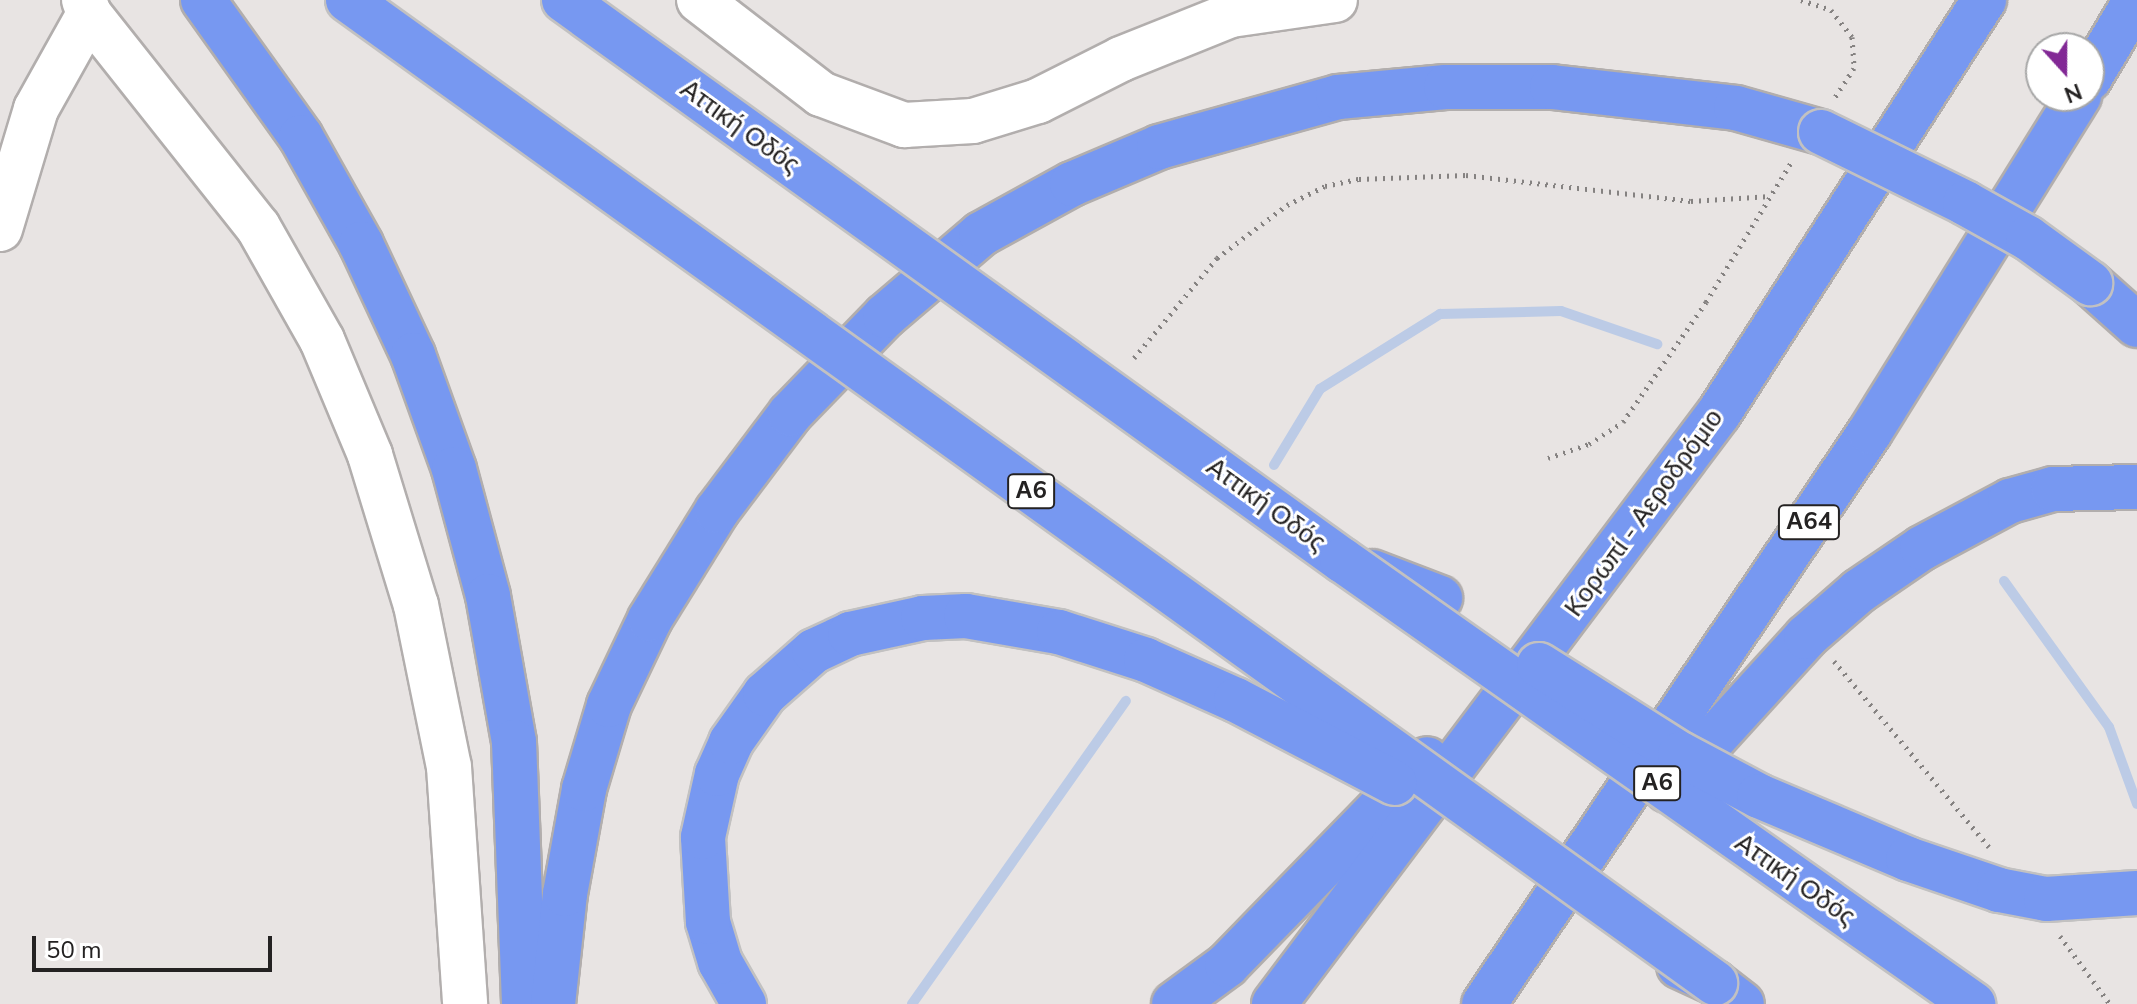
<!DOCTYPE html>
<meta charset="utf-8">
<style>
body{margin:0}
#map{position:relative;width:2137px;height:1004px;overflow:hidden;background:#e8e4e3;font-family:"Nunito Sans",sans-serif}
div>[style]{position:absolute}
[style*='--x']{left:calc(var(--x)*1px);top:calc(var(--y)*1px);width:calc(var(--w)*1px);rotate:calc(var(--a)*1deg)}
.stream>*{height:10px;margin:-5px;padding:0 5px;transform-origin:5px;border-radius:5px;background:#bccbe6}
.path>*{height:5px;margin-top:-2.5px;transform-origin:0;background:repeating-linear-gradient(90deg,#858281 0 2px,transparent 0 8px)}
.roads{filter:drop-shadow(2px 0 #b2aead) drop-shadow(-2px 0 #b2aead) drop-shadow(0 2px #b2aead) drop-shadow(0 -2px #b2aead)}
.minor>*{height:44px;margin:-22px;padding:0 22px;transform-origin:22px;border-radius:22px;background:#fff}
.highway>*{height:44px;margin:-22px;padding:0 22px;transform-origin:22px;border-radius:22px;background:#7798f1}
.bridges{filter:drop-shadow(2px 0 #c2c1c1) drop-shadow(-2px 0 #c2c1c1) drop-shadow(0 2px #c2c1c1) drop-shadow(0 -2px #c2c1c1)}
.highway-bridge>*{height:44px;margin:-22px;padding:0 22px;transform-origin:22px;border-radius:22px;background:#7798f1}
span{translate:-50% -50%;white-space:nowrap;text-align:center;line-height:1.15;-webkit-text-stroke:6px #fff;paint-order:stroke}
.shield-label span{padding:2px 6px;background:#fff;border:2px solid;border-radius:6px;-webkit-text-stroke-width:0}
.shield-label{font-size:24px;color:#242222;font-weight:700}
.street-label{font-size:26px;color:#242222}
.north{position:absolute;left:2025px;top:32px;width:80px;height:80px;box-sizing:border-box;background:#fff;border:2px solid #a7a7a7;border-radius:50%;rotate:159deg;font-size:22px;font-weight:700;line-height:32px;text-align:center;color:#242222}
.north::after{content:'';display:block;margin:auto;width:28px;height:36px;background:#822895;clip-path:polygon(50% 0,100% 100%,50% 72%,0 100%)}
.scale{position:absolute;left:32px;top:936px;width:240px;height:36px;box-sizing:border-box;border:4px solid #242222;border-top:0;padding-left:10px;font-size:24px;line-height:28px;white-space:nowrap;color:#242222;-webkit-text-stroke:6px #fff;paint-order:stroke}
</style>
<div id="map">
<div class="stream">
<i style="--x:1274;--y:465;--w:89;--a:-58.8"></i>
<i style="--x:1320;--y:389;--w:142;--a:-32"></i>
<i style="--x:1440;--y:314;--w:121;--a:-1.4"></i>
<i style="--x:1561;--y:311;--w:102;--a:19"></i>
<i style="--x:2004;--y:581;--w:180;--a:54.3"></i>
<i style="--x:2109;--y:727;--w:82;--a:70"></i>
<i style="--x:912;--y:1004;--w:371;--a:-54.8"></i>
</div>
<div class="path">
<i style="--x:1801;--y:0;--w:32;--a:18"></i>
<i style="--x:1831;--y:10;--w:34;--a:52"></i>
<i style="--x:1852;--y:37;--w:31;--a:86"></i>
<i style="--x:1854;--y:68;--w:35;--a:123"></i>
<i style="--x:1134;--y:358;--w:130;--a:-50.3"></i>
<i style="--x:1217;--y:258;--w:88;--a:-37.1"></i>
<i style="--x:1287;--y:205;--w:42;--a:-26.6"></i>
<i style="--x:1325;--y:186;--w:35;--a:-12"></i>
<i style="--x:1359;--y:179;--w:107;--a:-2.1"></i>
<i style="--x:1466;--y:175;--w:226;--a:6.6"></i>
<i style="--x:1691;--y:201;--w:80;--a:-3.6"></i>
<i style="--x:1548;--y:458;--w:43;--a:-18.9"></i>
<i style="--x:1589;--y:444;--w:40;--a:-32.9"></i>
<i style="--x:1623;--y:422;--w:146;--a:-55.3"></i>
<i style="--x:1706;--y:302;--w:165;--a:-58.6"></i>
<i style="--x:1834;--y:661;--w:242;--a:50.2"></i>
<i style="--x:2060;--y:936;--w:84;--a:53.7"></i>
</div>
<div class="roads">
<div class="minor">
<i style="--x:84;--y:0;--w:15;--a:70"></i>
<i style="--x:89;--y:14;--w:272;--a:51.6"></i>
<i style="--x:258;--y:227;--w:130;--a:60.5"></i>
<i style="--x:322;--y:340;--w:125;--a:67.3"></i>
<i style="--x:370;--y:455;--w:157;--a:73"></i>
<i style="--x:416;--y:605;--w:165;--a:78.5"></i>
<i style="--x:449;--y:767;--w:238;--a:86.1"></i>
<i style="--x:699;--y:0;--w:154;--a:37.6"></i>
<i style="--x:821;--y:94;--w:89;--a:20.5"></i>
<i style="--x:904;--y:125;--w:69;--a:-3.3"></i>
<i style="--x:973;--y:121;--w:68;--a:-17.1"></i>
<i style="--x:1038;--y:101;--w:93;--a:-26.8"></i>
<i style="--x:1121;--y:59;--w:118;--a:-21.8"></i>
<i style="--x:1231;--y:15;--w:105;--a:-8.2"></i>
<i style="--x:0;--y:229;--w:125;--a:-73.3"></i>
<i style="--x:36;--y:109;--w:109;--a:-60.8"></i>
</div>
<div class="highway">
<i style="--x:203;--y:0;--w:168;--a:54.4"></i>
<i style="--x:301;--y:137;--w:123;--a:60.7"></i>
<i style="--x:361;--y:244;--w:123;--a:64.9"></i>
<i style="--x:413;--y:355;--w:121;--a:70.2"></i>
<i style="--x:454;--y:469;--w:131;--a:75"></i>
<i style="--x:488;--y:596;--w:148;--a:79.9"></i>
<i style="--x:514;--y:742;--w:262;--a:87.8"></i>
<i style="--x:2089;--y:79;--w:92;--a:-59.3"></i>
<i style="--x:2090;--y:283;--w:63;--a:41.8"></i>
<i style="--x:1372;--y:572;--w:73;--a:20.9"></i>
<i style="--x:1667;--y:790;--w:207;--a:-47.7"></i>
<i style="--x:1806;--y:637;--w:70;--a:-41"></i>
<i style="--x:1859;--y:591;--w:76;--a:-34.3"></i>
<i style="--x:1922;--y:548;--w:100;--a:-28.1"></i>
<i style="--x:2010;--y:501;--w:45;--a:-15.6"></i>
<i style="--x:2053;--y:489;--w:84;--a:-1.4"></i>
<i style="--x:1679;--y:966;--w:40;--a:25"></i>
<i style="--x:1715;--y:983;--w:34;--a:38"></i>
<i style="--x:553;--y:1004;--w:111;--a:-83.8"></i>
<i style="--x:565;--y:894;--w:107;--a:-79.7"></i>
<i style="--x:584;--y:789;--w:88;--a:-73.4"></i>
<i style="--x:609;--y:705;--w:95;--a:-64.5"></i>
<i style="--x:650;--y:619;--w:127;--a:-58.2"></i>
<i style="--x:717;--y:511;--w:121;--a:-53"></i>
<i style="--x:790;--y:414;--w:136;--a:-45.9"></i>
<i style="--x:885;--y:316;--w:126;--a:-40.5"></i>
<i style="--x:981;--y:234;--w:104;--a:-28.8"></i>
<i style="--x:1072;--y:184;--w:95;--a:-23"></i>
<i style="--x:1159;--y:147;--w:186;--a:-15.6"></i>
<i style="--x:1338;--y:97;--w:108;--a:-5.3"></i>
<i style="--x:1446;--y:87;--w:106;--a:0"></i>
<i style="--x:1552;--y:87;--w:185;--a:6.5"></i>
<i style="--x:1736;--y:108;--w:88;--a:15.8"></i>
<i style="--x:1174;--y:1004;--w:66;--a:-36.3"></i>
<i style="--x:1227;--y:965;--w:287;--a:-45.8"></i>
<i style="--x:1274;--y:1004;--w:740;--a:-53.02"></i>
<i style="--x:1719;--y:413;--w:491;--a:-57.3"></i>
<i style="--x:1484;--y:1004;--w:690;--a:-55.99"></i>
<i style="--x:1870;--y:432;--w:396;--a:-58.1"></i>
</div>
</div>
<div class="bridges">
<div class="highway-bridge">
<i style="--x:348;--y:0;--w:1684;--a:35.72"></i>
<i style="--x:564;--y:0;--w:959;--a:35.75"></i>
<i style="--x:1342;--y:560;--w:772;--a:35.13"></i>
<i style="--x:1821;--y:132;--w:161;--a:26.2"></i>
<i style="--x:1965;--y:203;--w:72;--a:29.1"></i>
<i style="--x:2028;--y:238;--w:77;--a:36"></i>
<i style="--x:1539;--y:665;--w:167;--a:32.3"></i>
<i style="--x:1680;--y:754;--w:89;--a:28"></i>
<i style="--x:1759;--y:796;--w:162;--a:22.9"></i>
<i style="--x:1908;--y:859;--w:96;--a:18.8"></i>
<i style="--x:1999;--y:890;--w:48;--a:10.8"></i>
<i style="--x:2046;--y:899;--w:91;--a:-3.8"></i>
<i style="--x:744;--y:1004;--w:48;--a:-119.7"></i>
<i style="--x:720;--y:962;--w:42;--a:-106.7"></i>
<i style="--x:708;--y:922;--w:85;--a:-93.4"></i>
<i style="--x:703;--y:837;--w:65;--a:-77.5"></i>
<i style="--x:717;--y:774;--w:35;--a:-66"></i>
<i style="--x:731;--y:742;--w:59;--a:-54.7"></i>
<i style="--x:765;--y:694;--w:65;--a:-41.3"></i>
<i style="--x:814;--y:651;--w:40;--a:-25"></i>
<i style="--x:850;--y:634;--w:75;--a:-12.4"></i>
<i style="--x:923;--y:618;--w:43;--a:-2.7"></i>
<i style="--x:966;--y:616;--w:94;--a:9.8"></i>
<i style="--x:1059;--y:632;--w:91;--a:17.8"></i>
<i style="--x:1146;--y:660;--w:98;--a:24"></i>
<i style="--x:1236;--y:700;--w:179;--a:27.6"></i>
</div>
</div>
<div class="shield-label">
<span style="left:1031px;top:491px">Α6</span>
<span style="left:1809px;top:522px">Α64</span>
<span style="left:1657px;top:783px">Α6</span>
</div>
<div class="street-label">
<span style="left:740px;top:127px;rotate:36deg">Αττική Οδός</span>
<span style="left:1266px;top:505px;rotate:36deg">Αττική Οδός</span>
<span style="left:1644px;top:513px;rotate:-54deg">Κορωπί - Αεροδρόμιο</span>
<span style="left:1795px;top:880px;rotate:35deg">Αττική Οδός</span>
</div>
<div class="north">N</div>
<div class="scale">50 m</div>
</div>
